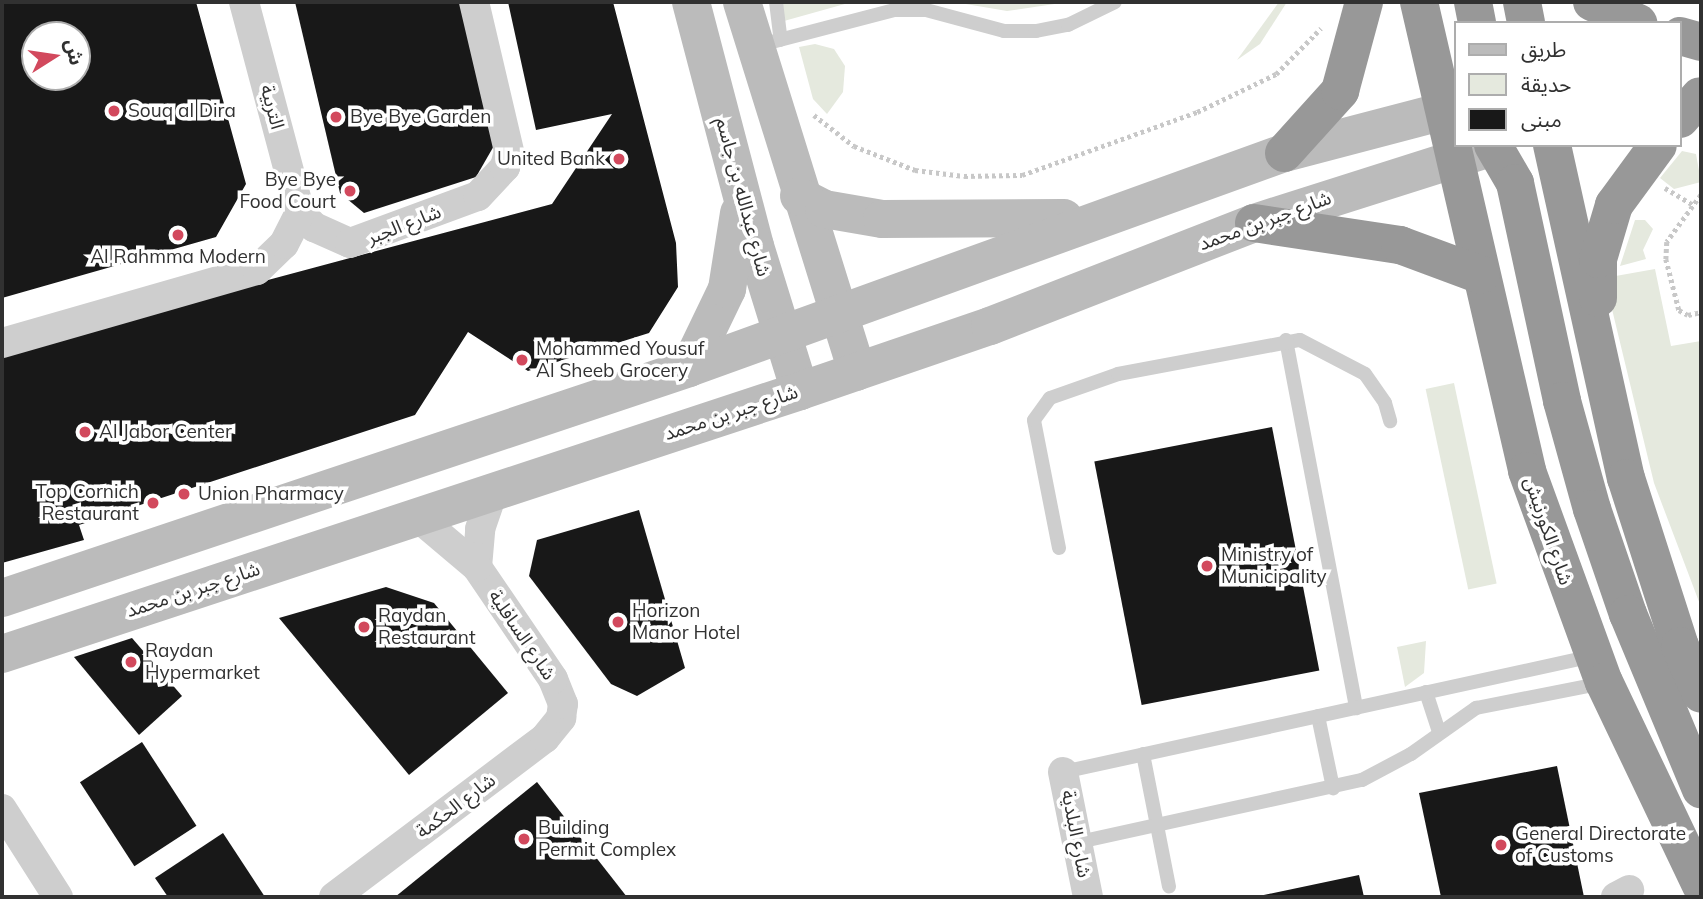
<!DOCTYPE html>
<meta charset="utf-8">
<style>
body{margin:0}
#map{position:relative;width:1703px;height:899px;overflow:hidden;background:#fff;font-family:Mulish,"Noto Sans Arabic",sans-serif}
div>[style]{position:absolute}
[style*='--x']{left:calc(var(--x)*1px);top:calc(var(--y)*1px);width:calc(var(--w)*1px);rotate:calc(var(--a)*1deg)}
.green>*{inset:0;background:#e5e9de;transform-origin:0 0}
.building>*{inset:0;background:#181818;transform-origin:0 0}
.path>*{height:4.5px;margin-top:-2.25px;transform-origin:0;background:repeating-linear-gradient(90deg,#c8c8c8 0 3.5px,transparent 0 7px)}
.lane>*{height:14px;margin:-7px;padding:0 7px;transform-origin:7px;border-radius:7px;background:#cecece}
.street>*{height:30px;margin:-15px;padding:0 15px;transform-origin:15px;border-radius:15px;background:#cecece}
.secondary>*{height:38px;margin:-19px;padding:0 19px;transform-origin:19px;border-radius:19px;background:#bbb}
.highway>*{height:38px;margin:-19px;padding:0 19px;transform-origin:19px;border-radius:19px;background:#989898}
.dots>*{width:19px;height:19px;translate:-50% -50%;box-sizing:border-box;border:4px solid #fff;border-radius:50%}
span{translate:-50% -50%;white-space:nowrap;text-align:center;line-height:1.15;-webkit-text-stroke:7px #fff;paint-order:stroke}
.street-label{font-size:19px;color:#313131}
.poi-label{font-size:19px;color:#313131}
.left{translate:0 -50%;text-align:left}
.right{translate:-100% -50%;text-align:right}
.frame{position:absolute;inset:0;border:4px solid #313131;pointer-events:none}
.legend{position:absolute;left:1454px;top:21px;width:228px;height:126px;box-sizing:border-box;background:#fff;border:2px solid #adadad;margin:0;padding:9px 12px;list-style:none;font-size:21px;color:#313131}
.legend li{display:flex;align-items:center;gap:14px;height:35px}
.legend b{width:35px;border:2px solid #adadad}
.north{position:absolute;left:21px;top:21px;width:70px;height:70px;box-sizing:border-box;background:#fff;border:2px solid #adadad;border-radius:50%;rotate:78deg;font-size:19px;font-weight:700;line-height:28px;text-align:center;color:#313131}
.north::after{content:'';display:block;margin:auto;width:24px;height:32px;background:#d2495d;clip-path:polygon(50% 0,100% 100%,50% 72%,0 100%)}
</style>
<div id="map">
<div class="green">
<i style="clip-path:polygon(781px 2px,852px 2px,784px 21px)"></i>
<i style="clip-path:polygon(954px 2px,1068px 2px,1007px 11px)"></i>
<i style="clip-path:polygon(1279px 2px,1287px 2px,1260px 44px,1237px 60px)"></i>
<i style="clip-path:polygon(815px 44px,834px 49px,845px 66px,843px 92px,827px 114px,813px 99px,799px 47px)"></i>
<i style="clip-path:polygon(1682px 151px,1696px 154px,1701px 182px,1674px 189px,1660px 178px)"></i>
<i style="clip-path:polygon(1635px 220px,1645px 220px,1653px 229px,1643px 250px,1646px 259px,1620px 266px)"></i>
<i style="clip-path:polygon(1655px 269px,1671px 346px,1701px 341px,1701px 607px,1654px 483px,1610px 301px,1610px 277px)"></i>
<i style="left:1454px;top:383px;width:205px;height:29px;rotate:78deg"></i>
<i style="clip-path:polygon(1426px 641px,1424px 673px,1405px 687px,1397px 647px)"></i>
</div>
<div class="building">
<i style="clip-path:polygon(evenodd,2px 2px,196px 2px,246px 184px,216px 237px,2px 298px,2px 2px,35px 35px,77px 35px,77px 77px,35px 77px,35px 35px)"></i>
<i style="clip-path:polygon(295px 2px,462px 2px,495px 144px,476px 177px,364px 213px,340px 193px)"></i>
<i style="clip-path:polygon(508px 2px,613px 2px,676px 243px,678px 287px,649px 333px,528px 371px,468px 332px,415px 415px,79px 525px,84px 540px,2px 563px,2px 351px,552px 204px,612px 114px,536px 130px)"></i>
<i style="left:1272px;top:427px;width:248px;height:181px;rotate:79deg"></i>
<i style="clip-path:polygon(639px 510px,685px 668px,637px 696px,611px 684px,529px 576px,537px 540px)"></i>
<i style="clip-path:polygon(386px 587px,434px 603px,508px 693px,409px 775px,279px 618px)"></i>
<i style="clip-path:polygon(132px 638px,182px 696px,139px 735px,74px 657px)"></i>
<i style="left:142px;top:742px;width:100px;height:74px;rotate:57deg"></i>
<i style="clip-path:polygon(1557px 766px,1584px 897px,1441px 897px,1419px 793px)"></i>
<i style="clip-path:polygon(537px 782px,627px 897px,395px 897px)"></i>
<i style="clip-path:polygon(223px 833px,265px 897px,168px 897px,155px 878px)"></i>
<i style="clip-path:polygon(1359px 875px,1364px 897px,1259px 897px,1259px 896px)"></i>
</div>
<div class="path">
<i style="--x:814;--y:115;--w:51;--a:37.8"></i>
<i style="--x:854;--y:146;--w:66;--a:21.5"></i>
<i style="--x:915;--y:170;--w:49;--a:7"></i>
<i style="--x:964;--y:176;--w:58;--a:-1"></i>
<i style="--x:1022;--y:175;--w:186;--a:-19.8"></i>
<i style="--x:1197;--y:112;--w:88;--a:-25.7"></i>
<i style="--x:1276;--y:74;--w:64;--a:-45.6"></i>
<i style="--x:1665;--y:188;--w:33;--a:31"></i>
<i style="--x:1701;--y:195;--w:58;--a:125.9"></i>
<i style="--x:1667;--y:242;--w:17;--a:93"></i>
<i style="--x:1666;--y:259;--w:53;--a:75.7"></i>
<i style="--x:1679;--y:310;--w:10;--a:29"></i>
<i style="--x:1688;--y:315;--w:13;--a:-13"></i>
</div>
<div class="lane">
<i style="--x:776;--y:2;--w:38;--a:83"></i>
<i style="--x:756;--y:46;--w:143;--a:-14.6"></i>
<i style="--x:894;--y:10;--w:32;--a:0"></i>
<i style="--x:926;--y:10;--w:81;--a:15.1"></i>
<i style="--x:1004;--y:31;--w:32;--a:0"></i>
<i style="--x:1036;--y:31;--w:33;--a:-11"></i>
<i style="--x:1068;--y:25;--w:52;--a:-26.1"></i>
<i style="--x:1286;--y:340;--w:375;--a:79.2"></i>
<i style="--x:1059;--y:548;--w:130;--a:-101.1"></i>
<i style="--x:1034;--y:420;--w:27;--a:-54"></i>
<i style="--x:1050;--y:398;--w:72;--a:-19.4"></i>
<i style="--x:1118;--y:374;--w:185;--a:-10.6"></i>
<i style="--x:1300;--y:340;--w:73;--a:27.6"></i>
<i style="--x:1365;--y:374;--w:35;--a:55"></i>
<i style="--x:1385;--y:403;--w:19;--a:74"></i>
<i style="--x:1426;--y:692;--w:42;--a:72"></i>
<i style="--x:1318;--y:716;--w:74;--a:78.2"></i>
<i style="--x:1143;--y:754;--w:135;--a:78.9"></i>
<i style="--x:1063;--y:772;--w:543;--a:-12.35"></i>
<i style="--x:1079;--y:842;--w:290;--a:-12.4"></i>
<i style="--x:1362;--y:780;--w:55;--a:-28"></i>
<i style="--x:1411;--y:754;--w:80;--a:-35.3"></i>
<i style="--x:1476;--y:708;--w:129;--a:-11.1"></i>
</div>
<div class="street">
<i style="--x:244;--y:2;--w:217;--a:75.1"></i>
<i style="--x:300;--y:212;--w:21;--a:47"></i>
<i style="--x:314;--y:227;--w:39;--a:24"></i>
<i style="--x:350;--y:243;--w:136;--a:-20.2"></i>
<i style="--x:478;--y:196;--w:40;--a:-47"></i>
<i style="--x:505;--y:167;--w:16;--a:-76"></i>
<i style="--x:509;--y:151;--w:153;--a:-103.2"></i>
<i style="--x:2;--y:343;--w:265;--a:-16"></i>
<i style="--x:257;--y:270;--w:37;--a:-44"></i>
<i style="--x:284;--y:244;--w:36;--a:-63"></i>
<i style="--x:477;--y:567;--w:38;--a:-85"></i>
<i style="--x:480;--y:529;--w:39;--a:-71"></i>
<i style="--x:1063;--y:772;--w:127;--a:78.7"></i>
<i style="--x:2;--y:809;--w:104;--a:57.5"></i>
<i style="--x:334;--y:897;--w:264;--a:-37"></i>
<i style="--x:545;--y:738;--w:26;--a:-51"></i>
<i style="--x:561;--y:718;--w:14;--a:-82"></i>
<i style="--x:563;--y:704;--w:27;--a:-112"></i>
<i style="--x:553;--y:679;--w:135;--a:-124.2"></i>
<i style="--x:477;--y:567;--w:76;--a:-139.8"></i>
<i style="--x:1616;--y:897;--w:15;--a:-28"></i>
</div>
<div class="secondary">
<i style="--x:691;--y:2;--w:252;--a:75.3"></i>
<i style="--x:755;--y:246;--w:152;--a:72.8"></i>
<i style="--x:742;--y:2;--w:387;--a:72.7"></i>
<i style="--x:799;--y:196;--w:28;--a:27"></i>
<i style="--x:824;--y:209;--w:59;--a:9.8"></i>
<i style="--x:882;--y:219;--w:182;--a:-0.3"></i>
<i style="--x:689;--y:368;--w:88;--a:-64.3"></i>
<i style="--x:727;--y:289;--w:77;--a:-81"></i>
<i style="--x:2;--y:598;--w:724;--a:-18.51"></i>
<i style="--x:689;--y:368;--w:633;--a:-19.87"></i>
<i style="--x:1284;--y:153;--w:178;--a:-14.7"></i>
<i style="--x:2;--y:654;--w:840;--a:-18.24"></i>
<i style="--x:800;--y:391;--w:201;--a:-18.9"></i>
<i style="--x:990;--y:326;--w:283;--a:-21.3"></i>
<i style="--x:1254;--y:223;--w:244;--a:-17.6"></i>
</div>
<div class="highway">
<i style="--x:1419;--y:2;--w:481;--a:77"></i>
<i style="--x:1527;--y:471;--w:225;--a:70"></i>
<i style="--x:1604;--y:682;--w:225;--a:64.5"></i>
<i style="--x:1473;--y:2;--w:21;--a:79"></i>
<i style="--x:1522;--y:2;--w:21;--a:79"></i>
<i style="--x:1592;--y:2;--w:51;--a:24.5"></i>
<i style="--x:1680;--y:36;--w:22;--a:16"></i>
<i style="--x:1680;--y:119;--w:30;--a:-49"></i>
<i style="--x:1493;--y:145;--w:44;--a:59.9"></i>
<i style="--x:1515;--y:183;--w:223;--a:77.8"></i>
<i style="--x:1562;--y:401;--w:112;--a:74.5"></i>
<i style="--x:1592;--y:509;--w:111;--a:71.1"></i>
<i style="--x:1628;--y:614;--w:190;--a:67.4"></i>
<i style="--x:1552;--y:145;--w:341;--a:77.5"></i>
<i style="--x:1626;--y:478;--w:176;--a:72.2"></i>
<i style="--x:1680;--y:646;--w:52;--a:66.4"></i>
<i style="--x:1284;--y:153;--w:84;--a:-47.9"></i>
<i style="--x:1340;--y:91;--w:92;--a:-74.9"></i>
<i style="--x:1254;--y:223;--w:148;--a:8.6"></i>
<i style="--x:1400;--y:245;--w:86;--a:20.3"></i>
<i style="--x:1598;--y:298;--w:39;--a:-90"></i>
<i style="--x:1598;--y:259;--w:56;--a:-73.5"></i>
<i style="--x:1614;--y:205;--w:74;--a:-53.7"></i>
</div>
<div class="dots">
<i style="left:114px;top:111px;background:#d2495d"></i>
<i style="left:336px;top:117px;background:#d2495d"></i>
<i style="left:619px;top:159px;background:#d2495d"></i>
<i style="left:350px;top:191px;background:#d2495d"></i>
<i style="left:178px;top:235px;background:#d2495d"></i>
<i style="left:522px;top:360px;background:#d2495d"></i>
<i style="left:85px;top:432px;background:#d2495d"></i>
<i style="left:184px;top:494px;background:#d2495d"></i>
<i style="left:153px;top:503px;background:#d2495d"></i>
<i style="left:1207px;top:566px;background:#d2495d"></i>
<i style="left:618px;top:622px;background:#d2495d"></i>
<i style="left:364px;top:627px;background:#d2495d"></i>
<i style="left:131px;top:662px;background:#d2495d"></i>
<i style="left:524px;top:839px;background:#d2495d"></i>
<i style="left:1501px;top:845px;background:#d2495d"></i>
</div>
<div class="street-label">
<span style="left:272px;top:107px;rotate:75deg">التربية</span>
<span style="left:743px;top:197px;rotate:75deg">شارع عبدالله بن جاسم</span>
<span style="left:1265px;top:221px;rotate:-20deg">شارع جبر بن محمد</span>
<span style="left:404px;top:225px;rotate:-21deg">شارع الجبر</span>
<span style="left:731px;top:413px;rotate:-18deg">شارع جبر بن محمد</span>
<span style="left:1548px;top:531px;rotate:71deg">شارع الكورنيش</span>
<span style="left:193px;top:590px;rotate:-18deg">شارع جبر بن محمد</span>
<span style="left:522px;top:635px;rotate:56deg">شارع السافلية</span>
<span style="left:456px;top:806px;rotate:-37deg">شارع الحكمة</span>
<span style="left:1076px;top:834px;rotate:79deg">شارع البلدية</span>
</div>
<div class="poi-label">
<span class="left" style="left:128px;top:111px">Souq al Dira</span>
<span class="left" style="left:350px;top:117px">Bye Bye Garden</span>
<span class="right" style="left:605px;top:159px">United Bank</span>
<span class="right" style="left:336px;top:191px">Bye Bye<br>Food Court</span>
<span style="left:178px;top:257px">Al Rahmma Modern</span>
<span class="left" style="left:536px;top:360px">Mohammed Yousuf<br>Al Sheeb Grocery</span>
<span class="left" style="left:99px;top:432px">Al Jabor Center</span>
<span class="right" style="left:139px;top:503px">Top Cornich<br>Restaurant</span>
<span class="left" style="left:198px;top:494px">Union Pharmacy</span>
<span class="left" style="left:1221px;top:566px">Ministry of<br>Municipality</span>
<span class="left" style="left:632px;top:622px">Horizon<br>Manor Hotel</span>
<span class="left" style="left:378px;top:627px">Raydan<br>Restaurant</span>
<span class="left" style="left:145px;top:662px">Raydan<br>Hypermarket</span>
<span class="left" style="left:538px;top:839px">Building<br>Permit Complex</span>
<span class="left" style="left:1515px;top:845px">General Directorate<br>of Customs</span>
</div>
<div class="frame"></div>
<ul class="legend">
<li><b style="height:9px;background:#bbb"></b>طريق</li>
<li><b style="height:19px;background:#e5e9de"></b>حديقة</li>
<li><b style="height:19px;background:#181818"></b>مبنى</li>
</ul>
<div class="north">ش</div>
</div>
